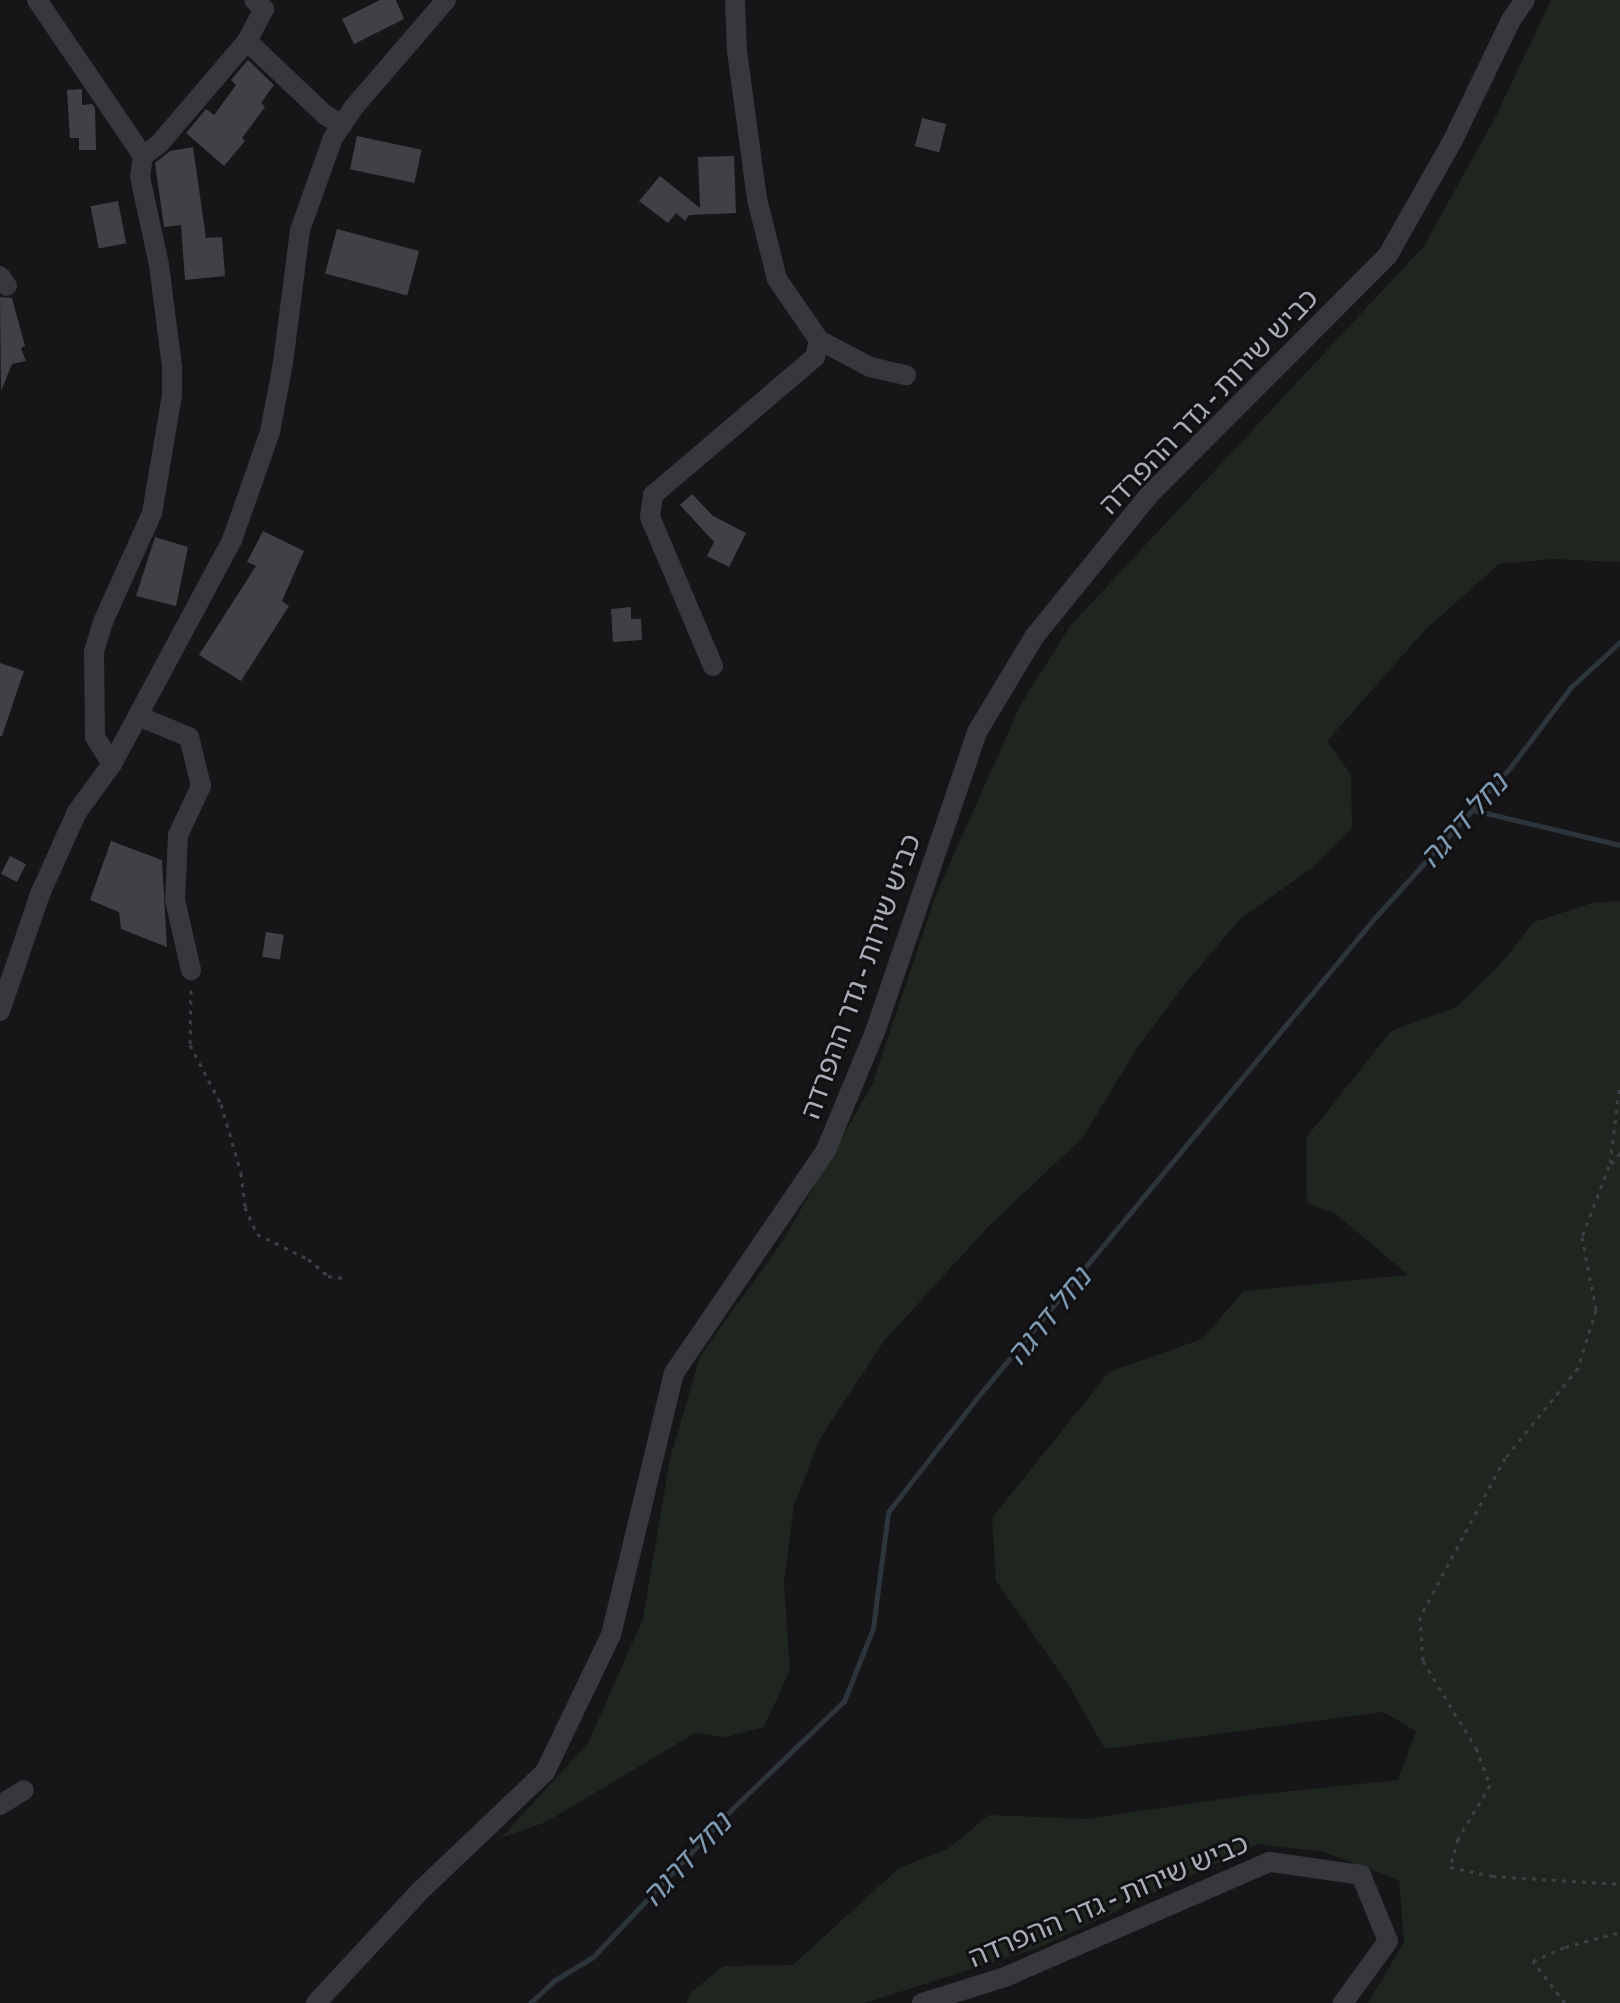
<!DOCTYPE html>
<meta charset="utf-8">
<style>
body{margin:0}
#map{position:relative;width:1620px;height:2003px;overflow:hidden;background:#161618;font-family:"Archivo Narrow","Noto Sans Hebrew",sans-serif}
div>[style]{position:absolute}
[style*='--x']{left:calc(var(--x)*1px);top:calc(var(--y)*1px);width:calc(var(--w)*1px);rotate:calc(var(--a)*1deg)}
.green>*{inset:0;background:#1e261f}
.stream>*{height:5px;margin:-2.5px;padding:0 2.5px;transform-origin:2.5px;border-radius:2.5px;background:#2c353c}
.building>*{inset:0;background:#404145;transform-origin:0 0}
.path>*{height:3px;margin-top:-1.5px;transform-origin:0;background:repeating-linear-gradient(90deg,#3d3f44 0 4px,transparent 0 10px)}
.minor>*{height:20px;margin:-10px;padding:0 10px;transform-origin:10px;border-radius:10px;background:#37383d}
span{translate:-50% -50%;white-space:nowrap;text-align:center;line-height:1.15;-webkit-text-stroke:6px #111113;paint-order:stroke}
.street-label{font-size:28px;color:#a8adb8}
.water-label{font-size:30px;color:#7f9bb3;font-style:italic}
</style>
<div id="map">
<div class="green">
<i style="clip-path:polygon(1551px 0,1620px 0,1620px 562px,1553px 559px,1499px 564px,1425px 630px,1327px 741px,1351px 775px,1352px 828px,1313px 867px,1239px 920px,1180px 990px,1134px 1053px,1083px 1137px,987px 1228px,884px 1341px,819px 1440px,794px 1506px,784px 1582px,790px 1670px,764px 1727px,726px 1737px,695px 1733px,546px 1822px,501px 1838px,588px 1743px,643px 1619px,670px 1459px,700px 1356px,784px 1239px,872px 1085px,937px 892px,1021px 704px,1070px 626px,1424px 246px,1496px 116px)"></i>
<i style="clip-path:polygon(1620px 901px,1620px 2003px,1368px 2003px,1404px 1942px,1399px 1880px,1324px 1852px,1258px 1844px,1038px 1948px,865px 2003px,687px 2003px,690px 1993px,724px 1966px,793px 1965px,899px 1868px,949px 1848px,989px 1815px,1086px 1819px,1243px 1796px,1398px 1780px,1416px 1731px,1383px 1712px,1105px 1749px,1068px 1684px,996px 1581px,992px 1518px,1109px 1372px,1202px 1339px,1244px 1291px,1408px 1275px,1336px 1214px,1307px 1203px,1306px 1138px,1391px 1031px,1456px 1007px,1499px 966px,1534px 922px,1592px 903px)"></i>
</div>
<div class="stream">
<i style="--x:1473;--y:810;--w:151;--a:13.4"></i>
<i style="--x:530;--y:2003;--w:34;--a:-43"></i>
<i style="--x:555;--y:1980;--w:44;--a:-31.2"></i>
<i style="--x:593;--y:1957;--w:202;--a:-46.8"></i>
<i style="--x:731;--y:1810;--w:157;--a:-44"></i>
<i style="--x:844;--y:1701;--w:79;--a:-68.3"></i>
<i style="--x:873;--y:1628;--w:117;--a:-82.6"></i>
<i style="--x:888;--y:1512;--w:143;--a:-52.1"></i>
<i style="--x:976;--y:1399;--w:621;--a:-50.36"></i>
<i style="--x:1372;--y:921;--w:205;--a:-48"></i>
<i style="--x:1509;--y:769;--w:103;--a:-52.9"></i>
<i style="--x:1571;--y:687;--w:67;--a:-42.6"></i>
</div>
<div class="building">
<i style="clip-path:polygon(380px 0,396px 0,404px 19px,354px 44px,342px 19px)"></i>
<i style="clip-path:polygon(248px 60px,274px 85px,261px 103px,265px 107px,242px 138px,245px 141px,224px 166px,186px 133px,206px 109px,214px 115px,236px 85px,231px 80px)"></i>
<i style="clip-path:polygon(82px 89px,82px 105px,92px 104px,95px 108px,96px 150px,79px 150px,79px 138px,70px 138px,67px 90px)"></i>
<i style="left:922px;top:118px;width:25px;height:29px;rotate:14deg"></i>
<i style="left:357px;top:136px;width:66px;height:34px;rotate:12deg"></i>
<i style="clip-path:polygon(193px 147px,206px 238px,222px 237px,225px 276px,185px 280px,181px 225px,164px 227px,155px 163px,170px 151px)"></i>
<i style="clip-path:polygon(734px 156px,736px 213px,689px 215px,685px 221px,676px 213px,668px 223px,639px 201px,660px 176px,700px 208px,698px 157px)"></i>
<i style="left:118px;top:201px;width:43px;height:28px;rotate:79deg"></i>
<i style="left:337px;top:229px;width:85px;height:46px;rotate:15deg"></i>
<i style="clip-path:polygon(0 297px,12px 298px,25px 346px,21px 348px,26px 361px,12px 364px,1px 391px)"></i>
<i style="clip-path:polygon(692px 494px,713px 516px,746px 533px,729px 567px,707px 556px,714px 542px,680px 505px)"></i>
<i style="clip-path:polygon(263px 531px,304px 551px,282px 601px,289px 606px,241px 681px,199px 655px,256px 566px,247px 562px)"></i>
<i style="clip-path:polygon(155px 537px,188px 547px,176px 606px,136px 596px)"></i>
<i style="clip-path:polygon(631px 607px,631px 619px,641px 619px,642px 640px,613px 642px,611px 609px)"></i>
<i style="clip-path:polygon(0 663px,24px 671px,2px 736px,0 736px)"></i>
<i style="clip-path:polygon(111px 841px,162px 860px,167px 947px,121px 929px,119px 912px,90px 900px)"></i>
<i style="left:10px;top:856px;width:18px;height:20px;rotate:27deg"></i>
<i style="left:266px;top:932px;width:18px;height:25px;rotate:9deg"></i>
</div>
<div class="path">
<i style="--x:191;--y:990;--w:55;--a:91"></i>
<i style="--x:190;--y:1045;--w:67;--a:62.3"></i>
<i style="--x:221;--y:1104;--w:72;--a:73.8"></i>
<i style="--x:241;--y:1173;--w:34;--a:83"></i>
<i style="--x:245;--y:1207;--w:30;--a:66"></i>
<i style="--x:257;--y:1234;--w:57;--a:26.1"></i>
<i style="--x:308;--y:1259;--w:26;--a:40"></i>
<i style="--x:328;--y:1276;--w:15;--a:8"></i>
<i style="--x:1620;--y:1153;--w:17;--a:130"></i>
<i style="--x:1609;--y:1166;--w:76;--a:110.8"></i>
<i style="--x:1582;--y:1237;--w:74;--a:79.1"></i>
<i style="--x:1596;--y:1310;--w:61;--a:107.2"></i>
<i style="--x:1578;--y:1368;--w:116;--a:129"></i>
<i style="--x:1505;--y:1458;--w:180;--a:118.1"></i>
<i style="--x:1420;--y:1617;--w:44;--a:86.1"></i>
<i style="--x:1423;--y:1661;--w:102;--a:58.7"></i>
<i style="--x:1476;--y:1748;--w:40;--a:69"></i>
<i style="--x:1490;--y:1785;--w:63;--a:120.7"></i>
<i style="--x:1458;--y:1839;--w:29;--a:106"></i>
<i style="--x:1450;--y:1867;--w:43;--a:12.1"></i>
<i style="--x:1492;--y:1876;--w:128;--a:3.6"></i>
<i style="--x:1610;--y:1163;--w:80;--a:-82.8"></i>
<i style="--x:1565;--y:2003;--w:53;--a:-127.3"></i>
<i style="--x:1533;--y:1961;--w:35;--a:-24"></i>
<i style="--x:1565;--y:1947;--w:57;--a:-15.3"></i>
</div>
<div class="minor">
<i style="--x:37;--y:0;--w:189;--a:55.8"></i>
<i style="--x:143;--y:156;--w:21;--a:98"></i>
<i style="--x:140;--y:177;--w:90;--a:77.8"></i>
<i style="--x:159;--y:265;--w:103;--a:82.7"></i>
<i style="--x:172;--y:367;--w:28;--a:90"></i>
<i style="--x:172;--y:395;--w:120;--a:99.6"></i>
<i style="--x:152;--y:513;--w:120;--a:114.2"></i>
<i style="--x:103;--y:622;--w:30;--a:107"></i>
<i style="--x:94;--y:651;--w:86;--a:89.3"></i>
<i style="--x:95;--y:737;--w:32;--a:58"></i>
<i style="--x:735;--y:0;--w:51;--a:87.8"></i>
<i style="--x:737;--y:51;--w:149;--a:82.3"></i>
<i style="--x:757;--y:199;--w:82;--a:76"></i>
<i style="--x:777;--y:279;--w:74;--a:55.5"></i>
<i style="--x:819;--y:340;--w:58;--a:27.9"></i>
<i style="--x:870;--y:367;--w:37;--a:13"></i>
<i style="--x:247;--y:41;--w:108;--a:43.5"></i>
<i style="--x:325;--y:115;--w:20;--a:30"></i>
<i style="--x:143;--y:156;--w:21;--a:-37"></i>
<i style="--x:160;--y:143;--w:134;--a:-49.5"></i>
<i style="--x:247;--y:41;--w:36;--a:-62"></i>
<i style="--x:264;--y:9;--w:13;--a:-138"></i>
<i style="--x:0;--y:276;--w:12;--a:55"></i>
<i style="--x:713;--y:666;--w:162;--a:-112.9"></i>
<i style="--x:650;--y:517;--w:22;--a:-82"></i>
<i style="--x:653;--y:495;--w:213;--a:-40.4"></i>
<i style="--x:815;--y:357;--w:17;--a:-77"></i>
<i style="--x:138;--y:716;--w:55;--a:22.4"></i>
<i style="--x:189;--y:737;--w:50;--a:76.2"></i>
<i style="--x:201;--y:786;--w:54;--a:115.1"></i>
<i style="--x:178;--y:835;--w:65;--a:92.6"></i>
<i style="--x:175;--y:900;--w:72;--a:77.1"></i>
<i style="--x:0;--y:1011;--w:124;--a:-71.1"></i>
<i style="--x:40;--y:894;--w:90;--a:-65.7"></i>
<i style="--x:77;--y:812;--w:59;--a:-53.9"></i>
<i style="--x:112;--y:764;--w:254;--a:-61.8"></i>
<i style="--x:232;--y:540;--w:114;--a:-70.6"></i>
<i style="--x:270;--y:432;--w:70;--a:-79.3"></i>
<i style="--x:283;--y:363;--w:134;--a:-82.7"></i>
<i style="--x:300;--y:230;--w:98;--a:-70.3"></i>
<i style="--x:333;--y:138;--w:37;--a:-56"></i>
<i style="--x:354;--y:107;--w:141;--a:-49.3"></i>
<i style="--x:0;--y:1805;--w:28;--a:-32"></i>
<i style="--x:316;--y:2003;--w:151;--a:-47.1"></i>
<i style="--x:419;--y:1892;--w:174;--a:-43.6"></i>
<i style="--x:545;--y:1772;--w:152;--a:-64.3"></i>
<i style="--x:611;--y:1635;--w:269;--a:-76.5"></i>
<i style="--x:674;--y:1373;--w:270;--a:-55.7"></i>
<i style="--x:826;--y:1150;--w:131;--a:-67.5"></i>
<i style="--x:876;--y:1029;--w:314;--a:-71.2"></i>
<i style="--x:977;--y:732;--w:111;--a:-59"></i>
<i style="--x:1034;--y:637;--w:181;--a:-51"></i>
<i style="--x:1148;--y:496;--w:340;--a:-45.1"></i>
<i style="--x:1388;--y:255;--w:132;--a:-60.5"></i>
<i style="--x:1453;--y:140;--w:133;--a:-64.2"></i>
<i style="--x:1511;--y:20;--w:24;--a:-55"></i>
<i style="--x:922;--y:2003;--w:87;--a:-17.4"></i>
<i style="--x:1005;--y:1977;--w:289;--a:-23.5"></i>
<i style="--x:1270;--y:1862;--w:92;--a:8.1"></i>
<i style="--x:1361;--y:1875;--w:71;--a:67.8"></i>
<i style="--x:1388;--y:1941;--w:77;--a:126"></i>
</div>
<div class="street-label">
<span style="left:1208px;top:401px;rotate:-46deg">כביש שירות - גדר ההפרדה</span>
<span style="left:860px;top:976px;rotate:-70deg">כביש שירות - גדר ההפרדה</span>
<span style="left:1108px;top:1900px;rotate:-23deg">כביש שירות - גדר ההפרדה</span>
</div>
<div class="water-label">
<span style="left:1463px;top:820px;rotate:-48deg">נחל דרגה</span>
<span style="left:1048px;top:1316px;rotate:-51deg">נחל דרגה</span>
<span style="left:686px;top:1859px;rotate:-47deg">נחל דרגה</span>
</div>
</div>
